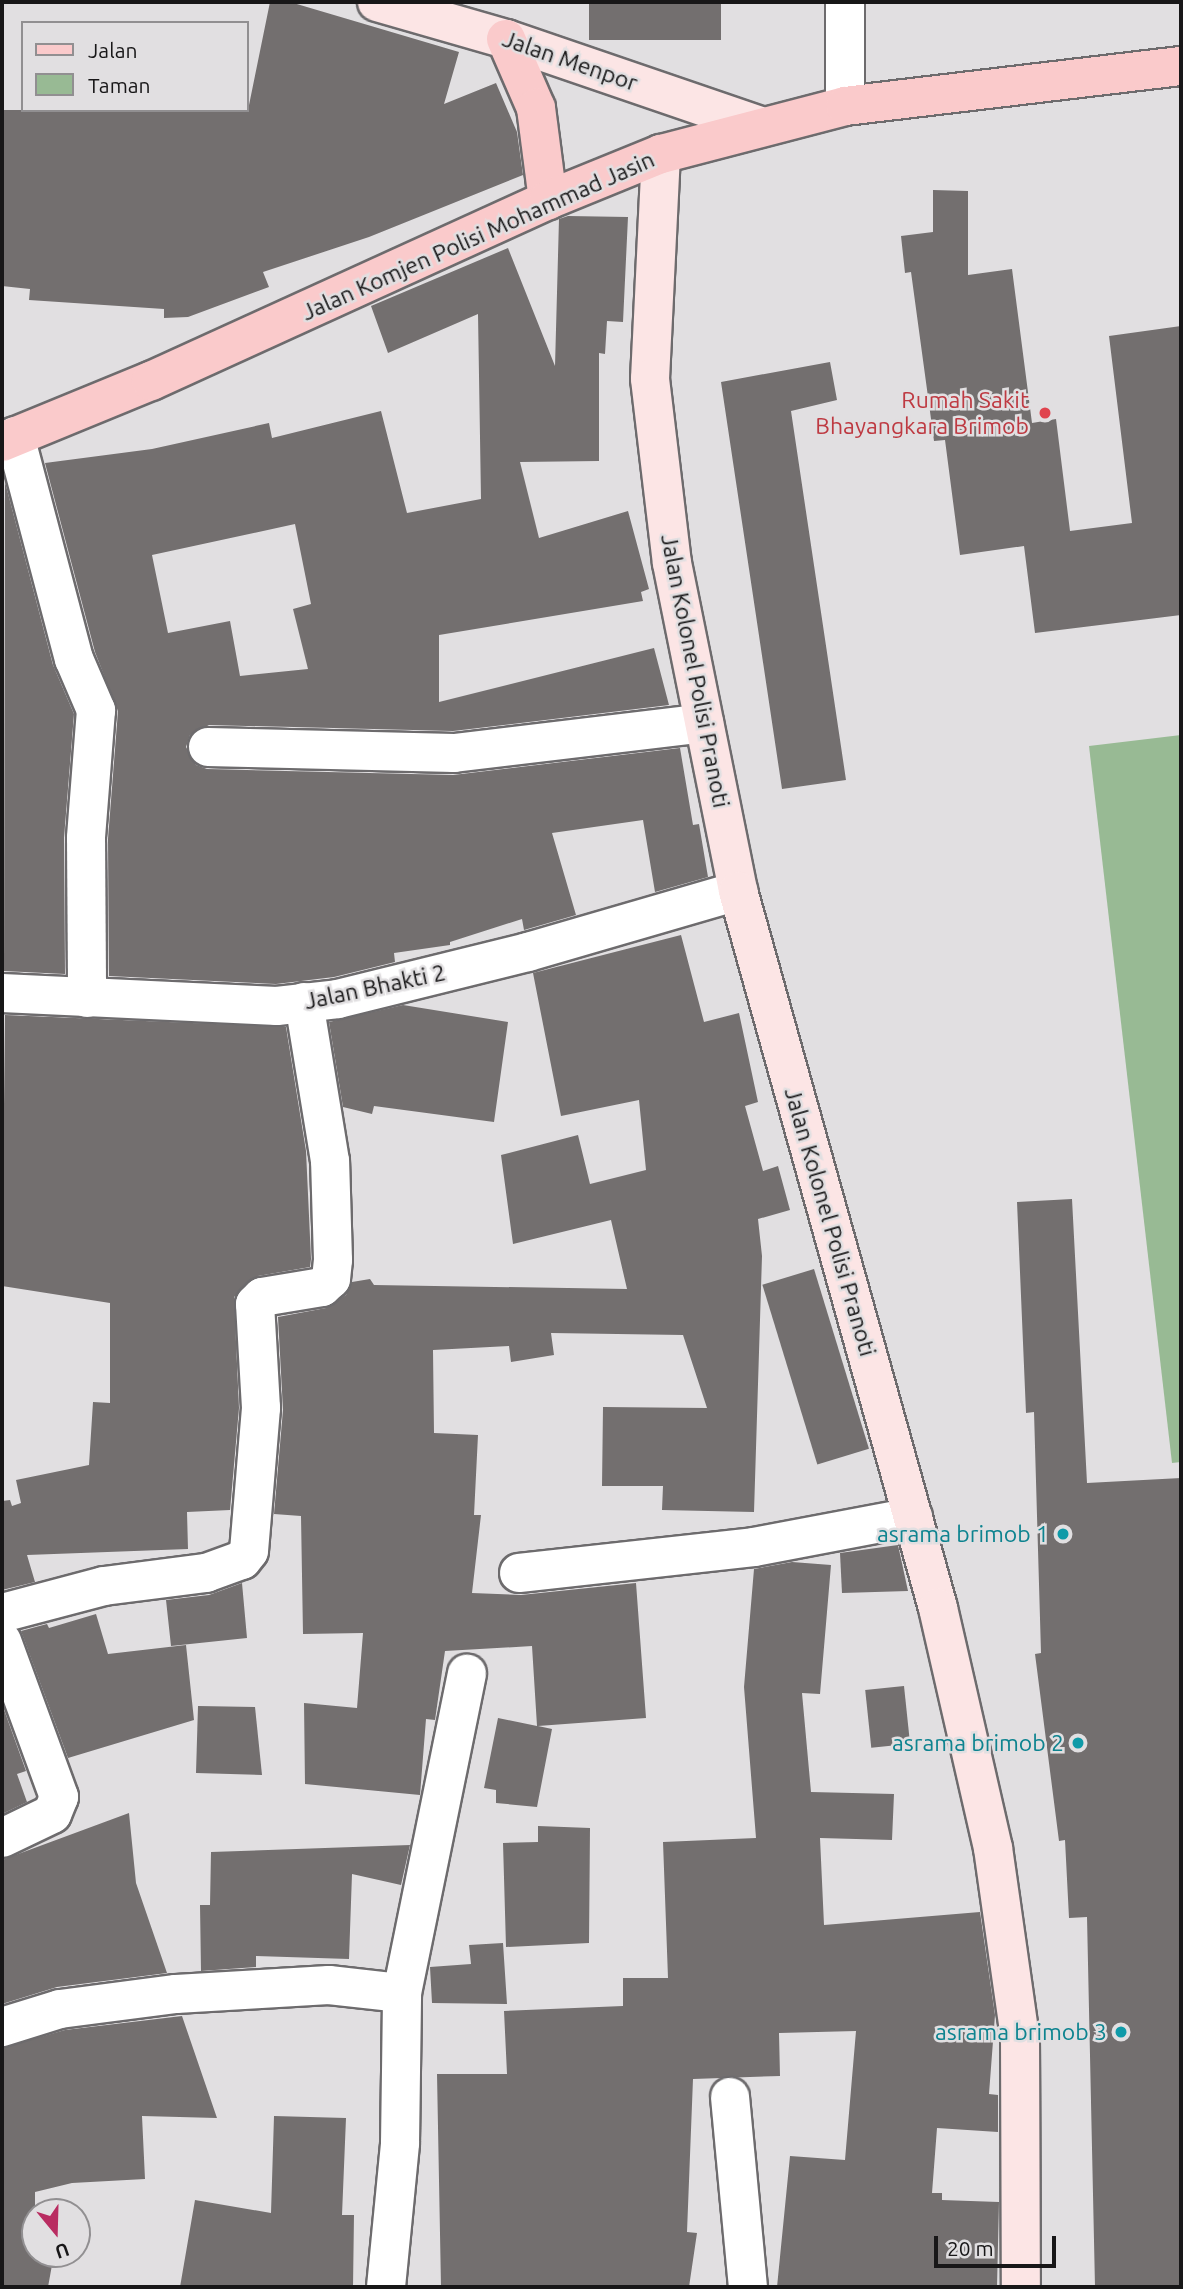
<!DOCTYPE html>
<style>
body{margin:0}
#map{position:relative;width:1183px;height:2289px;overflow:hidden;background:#e1dfe1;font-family:Ubuntu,sans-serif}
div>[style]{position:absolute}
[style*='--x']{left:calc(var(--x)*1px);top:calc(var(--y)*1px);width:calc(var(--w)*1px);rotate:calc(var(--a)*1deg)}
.green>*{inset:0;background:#98ba94}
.building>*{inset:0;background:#736f6f;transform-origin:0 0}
.roads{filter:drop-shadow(2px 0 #6d6b6d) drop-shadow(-2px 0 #6d6b6d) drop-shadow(0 2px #6d6b6d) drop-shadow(0 -2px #6d6b6d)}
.street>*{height:38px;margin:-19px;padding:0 19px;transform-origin:19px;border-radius:19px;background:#fff}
.secondary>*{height:38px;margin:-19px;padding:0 19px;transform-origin:19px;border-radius:19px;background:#fce5e5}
.primary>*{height:38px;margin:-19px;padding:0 19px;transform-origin:19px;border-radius:19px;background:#facacb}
.dots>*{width:19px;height:19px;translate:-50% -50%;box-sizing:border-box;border:4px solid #e1dfe1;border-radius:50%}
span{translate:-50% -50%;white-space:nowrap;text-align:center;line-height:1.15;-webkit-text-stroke:5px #e1dfe1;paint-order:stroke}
.street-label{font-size:23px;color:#181718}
.health-label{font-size:23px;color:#be3a42}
.right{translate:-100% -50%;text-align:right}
.culture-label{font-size:23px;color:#0d838f}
.frame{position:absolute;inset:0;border:4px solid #181718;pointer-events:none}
.legend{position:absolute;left:21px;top:21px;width:228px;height:91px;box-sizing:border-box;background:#e1dfe1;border:2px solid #918f91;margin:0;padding:9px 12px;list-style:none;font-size:21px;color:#181718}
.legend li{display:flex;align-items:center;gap:14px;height:35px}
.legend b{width:35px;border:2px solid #918f91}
.north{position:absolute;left:21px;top:2198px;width:70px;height:70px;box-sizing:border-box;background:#e1dfe1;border:2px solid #918f91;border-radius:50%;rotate:161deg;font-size:19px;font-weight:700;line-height:28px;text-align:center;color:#181718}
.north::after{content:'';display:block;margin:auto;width:24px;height:32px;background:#b92c61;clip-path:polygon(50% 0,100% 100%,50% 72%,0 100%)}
.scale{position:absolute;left:934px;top:2236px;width:122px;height:32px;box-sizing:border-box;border:4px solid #181718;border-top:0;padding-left:9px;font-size:21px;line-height:24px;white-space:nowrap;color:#181718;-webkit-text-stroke:5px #e1dfe1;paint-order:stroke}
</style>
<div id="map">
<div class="green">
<i style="clip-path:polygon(1181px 735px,1181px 1462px,1172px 1463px,1089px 746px)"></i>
</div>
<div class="building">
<i style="clip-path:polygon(270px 2px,290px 2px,459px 52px,444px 104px,496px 83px,517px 132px,523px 175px,369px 237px,263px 272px,269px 287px,188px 317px,164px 318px,164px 309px,29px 300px,30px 289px,2px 286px,2px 110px,248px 110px)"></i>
<i style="left:589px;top:2px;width:132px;height:38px"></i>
<i style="clip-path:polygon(933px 190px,968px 191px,968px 275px,1012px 269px,1032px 423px,1056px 419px,1070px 531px,1132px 523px,1109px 336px,1181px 326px,1181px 615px,1035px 633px,1024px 546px,960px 555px,945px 440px,934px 441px,911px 272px,905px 273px,901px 236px,933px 232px)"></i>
<i style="clip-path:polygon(evenodd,568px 216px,628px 217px,623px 322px,607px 321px,605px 354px,599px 353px,599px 461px,520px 462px,539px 538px,628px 511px,649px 589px,641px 592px,643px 601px,439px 635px,439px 702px,654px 648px,669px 705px,453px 731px,209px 725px,190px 735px,186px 747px,196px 765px,207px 769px,453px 775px,680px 748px,693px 825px,699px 824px,708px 877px,655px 892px,643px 820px,552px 833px,576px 915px,524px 930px,522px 919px,450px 942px,450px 945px,394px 953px,395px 962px,334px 977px,276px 984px,109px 976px,108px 839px,118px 711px,95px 652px,45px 463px,152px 449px,269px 423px,272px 438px,381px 411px,407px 513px,481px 499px,478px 314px,388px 353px,371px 306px,508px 248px,555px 366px,559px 219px,568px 216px,295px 524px,311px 604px,293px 609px,308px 669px,240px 676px,230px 621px,168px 633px,152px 555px,295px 524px)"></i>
<i style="clip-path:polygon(830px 362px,837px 400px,791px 411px,846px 780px,782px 789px,721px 382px)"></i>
<i style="clip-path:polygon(5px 482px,53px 665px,74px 714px,64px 838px,65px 974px,4px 971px)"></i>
<i style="clip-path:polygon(681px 935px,704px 1022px,739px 1013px,758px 1102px,745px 1106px,763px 1171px,778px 1166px,790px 1210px,758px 1219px,762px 1256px,754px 1512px,662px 1510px,663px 1486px,602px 1486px,603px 1407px,707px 1408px,683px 1335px,551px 1333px,554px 1355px,511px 1362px,509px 1346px,433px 1350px,434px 1433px,478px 1435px,474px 1515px,481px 1515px,472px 1593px,521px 1595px,636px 1583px,646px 1718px,538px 1726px,552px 1729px,537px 1807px,496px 1803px,496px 1790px,484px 1788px,498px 1718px,537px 1726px,532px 1646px,445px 1651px,435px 1720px,426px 1719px,420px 1795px,305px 1784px,304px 1703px,357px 1708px,363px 1633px,303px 1634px,301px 1516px,274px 1514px,283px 1410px,278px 1317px,326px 1308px,346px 1295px,352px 1282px,370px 1279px,374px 1285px,627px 1289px,611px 1220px,513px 1244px,501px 1155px,578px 1135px,590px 1184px,646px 1170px,639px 1100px,561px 1116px,533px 973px)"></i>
<i style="clip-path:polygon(403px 1005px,508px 1022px,494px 1122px,374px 1106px,372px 1114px,343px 1107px,329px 1022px)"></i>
<i style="clip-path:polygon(5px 1015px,286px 1027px,306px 1151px,311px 1259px,310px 1267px,258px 1276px,234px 1297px,239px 1408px,230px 1510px,187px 1512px,188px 1549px,27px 1555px,35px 1582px,2px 1590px,2px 1501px,10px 1500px,12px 1506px,21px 1503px,16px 1480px,89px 1465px,93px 1402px,110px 1403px,110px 1303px,2px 1286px)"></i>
<i style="clip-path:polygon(1072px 1199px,1087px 1483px,1181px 1478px,1181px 2287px,1095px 2287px,1087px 1917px,1069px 1918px,1065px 1840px,1059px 1841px,1035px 1654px,1041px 1653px,1034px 1412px,1026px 1413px,1017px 1202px)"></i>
<i style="left:814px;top:1269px;width:188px;height:54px;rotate:73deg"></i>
<i style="clip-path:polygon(898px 1545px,908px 1591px,842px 1593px,840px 1553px)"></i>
<i style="clip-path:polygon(792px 1562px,831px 1565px,820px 1694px,802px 1693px,811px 1792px,894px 1794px,892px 1840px,820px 1838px,824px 1925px,980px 1912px,995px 2015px,989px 2094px,998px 2095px,998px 2132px,937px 2128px,932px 2193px,942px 2193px,942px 2200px,999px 2202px,997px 2287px,777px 2287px,790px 2156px,845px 2160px,856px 2031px,779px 2033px,780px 2076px,693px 2079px,687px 2232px,697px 2233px,689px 2287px,441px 2287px,437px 2074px,507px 2074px,504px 2011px,623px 2006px,623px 1978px,668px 1978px,663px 1842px,756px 1838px,744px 1687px,754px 1569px)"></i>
<i style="clip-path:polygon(242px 1583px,247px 1638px,171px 1646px,166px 1600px,209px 1595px)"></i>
<i style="clip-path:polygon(96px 1614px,108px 1654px,186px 1645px,194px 1720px,68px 1758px,21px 1631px,47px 1624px,49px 1628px)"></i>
<i style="left:904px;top:1686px;width:58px;height:39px;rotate:84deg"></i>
<i style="clip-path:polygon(2px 1704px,26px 1771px,17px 1774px,27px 1802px,2px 1814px)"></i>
<i style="clip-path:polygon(198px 1706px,255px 1707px,262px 1775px,196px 1773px)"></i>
<i style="clip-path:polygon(129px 1813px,136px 1883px,167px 1973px,57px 1987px,2px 2004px,2px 1860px)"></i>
<i style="clip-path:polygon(538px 1826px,590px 1828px,589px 1943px,506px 1947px,503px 1843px,538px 1842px)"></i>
<i style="clip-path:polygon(410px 1845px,401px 1885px,352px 1874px,349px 1959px,256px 1956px,256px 1967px,201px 1971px,200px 1905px,210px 1905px,211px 1852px)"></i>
<i style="clip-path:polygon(503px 1943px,507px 2004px,432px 2003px,430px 1967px,471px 1964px,469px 1945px)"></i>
<i style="clip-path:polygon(182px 2016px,217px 2118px,142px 2116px,145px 2179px,72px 2183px,35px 2192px,35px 2254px,54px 2254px,48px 2287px,2px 2287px,2px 2048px,65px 2030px)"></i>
<i style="clip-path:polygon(274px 2116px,346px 2118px,342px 2215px,354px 2215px,353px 2287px,180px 2287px,195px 2200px,271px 2213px)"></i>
</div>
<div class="roads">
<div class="street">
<i style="--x:845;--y:2;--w:104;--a:90"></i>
<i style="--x:15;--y:436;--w:231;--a:75.2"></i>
<i style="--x:74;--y:659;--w:56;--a:66.7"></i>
<i style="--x:96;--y:710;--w:128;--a:94.5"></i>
<i style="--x:86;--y:838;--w:160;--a:89.6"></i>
<i style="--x:208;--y:747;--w:246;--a:1.4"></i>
<i style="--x:454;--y:753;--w:252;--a:-6.8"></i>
<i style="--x:2;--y:993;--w:275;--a:2.7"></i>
<i style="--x:277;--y:1006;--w:61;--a:-6.5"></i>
<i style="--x:338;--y:999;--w:196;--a:-13.9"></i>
<i style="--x:528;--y:952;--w:219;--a:-16.2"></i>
<i style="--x:519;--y:1573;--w:236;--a:-6.3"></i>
<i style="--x:754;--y:1547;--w:162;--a:-10.7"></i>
<i style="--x:2;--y:1613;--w:106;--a:-14.8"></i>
<i style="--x:104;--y:1586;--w:103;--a:-7.3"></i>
<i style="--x:206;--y:1573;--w:38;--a:-20"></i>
<i style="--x:242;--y:1560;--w:11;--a:-52"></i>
<i style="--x:249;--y:1551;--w:144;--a:-85.2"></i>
<i style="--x:261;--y:1408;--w:104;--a:-93.3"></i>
<i style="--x:255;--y:1304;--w:10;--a:-45"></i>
<i style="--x:262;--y:1297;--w:61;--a:-9.5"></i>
<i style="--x:322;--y:1287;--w:12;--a:-42"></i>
<i style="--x:331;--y:1279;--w:19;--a:-84"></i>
<i style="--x:333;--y:1260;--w:99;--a:-91.7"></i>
<i style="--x:330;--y:1161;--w:161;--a:-99.3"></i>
<i style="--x:2;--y:1641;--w:166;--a:69.9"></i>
<i style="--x:59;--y:1797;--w:18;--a:112"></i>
<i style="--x:52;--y:1814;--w:55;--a:154.4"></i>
<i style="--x:2;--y:2027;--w:61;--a:-17.2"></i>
<i style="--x:60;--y:2009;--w:117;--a:-7.4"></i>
<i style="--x:176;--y:1994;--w:153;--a:-3.4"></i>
<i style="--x:329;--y:1985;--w:73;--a:6.3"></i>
<i style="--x:730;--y:2097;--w:191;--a:84.6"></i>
<i style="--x:386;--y:2287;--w:145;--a:-84.4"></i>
<i style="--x:400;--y:2143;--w:150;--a:-89.2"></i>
<i style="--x:402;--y:1993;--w:326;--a:-78.5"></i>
</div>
<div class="secondary">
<i style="--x:377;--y:2;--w:134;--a:16"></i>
<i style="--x:506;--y:39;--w:268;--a:18.9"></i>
<i style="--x:661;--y:154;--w:225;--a:92.8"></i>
<i style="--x:650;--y:379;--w:185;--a:83.2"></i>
<i style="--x:672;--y:563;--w:335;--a:78.6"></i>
<i style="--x:738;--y:891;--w:744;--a:74.41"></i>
<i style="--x:938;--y:1608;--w:246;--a:77.1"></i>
<i style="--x:993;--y:1848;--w:191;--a:81.9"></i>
<i style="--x:1020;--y:2037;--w:250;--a:89.8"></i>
</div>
<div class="primary">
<i style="--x:506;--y:39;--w:75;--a:66.5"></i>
<i style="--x:536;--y:108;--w:93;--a:82.6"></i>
<i style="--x:2;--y:442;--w:161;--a:-22.3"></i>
<i style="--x:151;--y:381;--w:436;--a:-24.5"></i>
<i style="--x:548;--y:200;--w:122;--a:-22.2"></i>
<i style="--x:661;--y:154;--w:190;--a:-14.6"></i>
<i style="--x:845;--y:106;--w:338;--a:-6.8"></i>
</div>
</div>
<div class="dots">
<i style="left:1045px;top:413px;background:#e0444e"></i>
<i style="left:1063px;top:1534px;background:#0f9aa8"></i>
<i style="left:1078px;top:1743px;background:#0f9aa8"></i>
<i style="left:1121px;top:2032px;background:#0f9aa8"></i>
</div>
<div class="street-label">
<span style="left:570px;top:61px;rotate:19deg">Jalan Menpor</span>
<span style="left:478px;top:236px;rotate:-24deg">Jalan Komjen Polisi Mohammad Jasin</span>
<span style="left:695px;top:671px;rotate:79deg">Jalan Kolonel Polisi Pranoti</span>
<span style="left:375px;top:987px;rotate:-12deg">Jalan Bhakti 2</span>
<span style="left:830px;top:1222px;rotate:74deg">Jalan Kolonel Polisi Pranoti</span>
</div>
<div class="health-label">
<span class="right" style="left:1029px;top:413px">Rumah Sakit<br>Bhayangkara Brimob</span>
</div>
<div class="culture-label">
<span class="right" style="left:1049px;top:1534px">asrama brimob 1</span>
<span class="right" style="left:1064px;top:1743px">asrama brimob 2</span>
<span class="right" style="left:1107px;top:2032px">asrama brimob 3</span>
</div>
<div class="frame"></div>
<ul class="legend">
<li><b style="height:9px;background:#facacb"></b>Jalan</li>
<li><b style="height:19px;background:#98ba94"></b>Taman</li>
</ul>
<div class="north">U</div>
<div class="scale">20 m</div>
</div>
